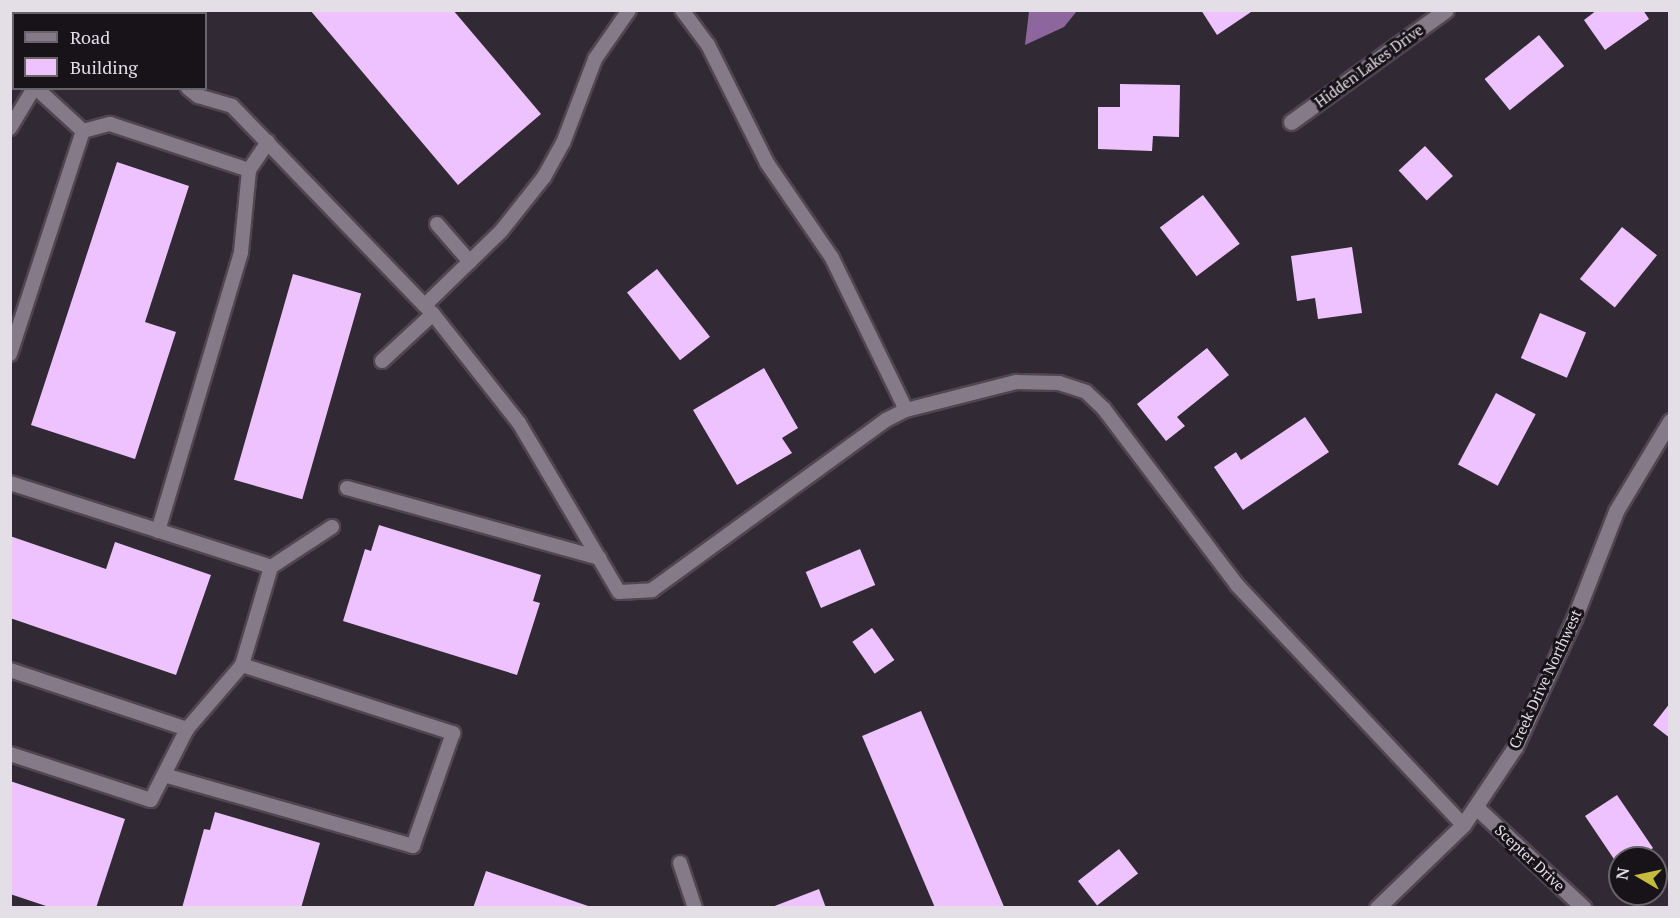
<!DOCTYPE html>
<style>
body{margin:0}
#map{position:relative;width:1680px;height:918px;overflow:hidden;background:#312934;font-family:"PT Serif",serif}
div>[style]{position:absolute}
[style*='--x']{left:calc(var(--x)*1px);top:calc(var(--y)*1px);width:calc(var(--w)*1px);rotate:calc(var(--a)*1deg)}
.water>*{inset:0;background:#8d669d}
.building>*{inset:0;background:#edc2ff;transform-origin:0 0}
.roads{filter:drop-shadow(2px 0 #4e4651) drop-shadow(-2px 0 #4e4651) drop-shadow(0 2px #4e4651) drop-shadow(0 -2px #4e4651)}
.service>*{height:14px;margin:-7px;padding:0 7px;transform-origin:7px;border-radius:7px;background:#847a88}
.minor>*{height:15px;margin:-7.5px;padding:0 7.5px;transform-origin:7.5px;border-radius:7.5px;background:#847a88}
span{translate:-50% -50%;white-space:nowrap;text-align:center;line-height:1.15;-webkit-text-stroke:6px #171318;paint-order:stroke}
.street-label{font-size:15px;color:#e4dee6}
.frame{position:absolute;inset:0;border:12px solid #e4dee6;pointer-events:none}
.legend{position:absolute;left:12px;top:12px;width:195px;height:78px;box-sizing:border-box;background:#171318;border:2px solid #69646a;margin:0;padding:8px 10px;list-style:none;font-size:18px;color:#e4dee6}
.legend li{display:flex;align-items:center;gap:12px;height:30px}
.legend b{width:30px;border:2px solid #69646a}
.north{position:absolute;left:1608px;top:846px;width:60px;height:60px;box-sizing:border-box;background:#171318;border:2px solid #69646a;border-radius:50%;rotate:279deg;font-size:16px;font-weight:700;line-height:24px;text-align:center;color:#e4dee6}
.north::after{content:'';display:block;margin:auto;width:21px;height:27px;background:#c5bc3d;clip-path:polygon(50% 0,100% 100%,50% 72%,0 100%)}
</style>
<div id="map">
<div class="water">
<i style="clip-path:polygon(1029px 11px,1029px 10px,1077px 11px,1064px 27px,1025px 45px)"></i>
</div>
<div class="building">
<i style="clip-path:polygon(310px 10px,453px 10px,541px 114px,458px 185px)"></i>
<i style="clip-path:polygon(1201px 10px,1254px 10px,1217px 35px)"></i>
<i style="clip-path:polygon(1597px 10px,1643px 10px,1649px 19px,1605px 50px,1584px 20px)"></i>
<i style="left:1539px;top:35px;width:40px;height:70px;rotate:51deg"></i>
<i style="clip-path:polygon(1120px 84px,1180px 85px,1179px 137px,1153px 136px,1152px 151px,1098px 149px,1098px 107px,1120px 107px)"></i>
<i style="left:1425px;top:146px;width:41px;height:36px;rotate:47deg"></i>
<i style="clip-path:polygon(117px 162px,189px 186px,145px 322px,176px 332px,135px 459px,31px 425px)"></i>
<i style="left:1203px;top:195px;width:61px;height:54px;rotate:53deg"></i>
<i style="left:1622px;top:227px;width:45px;height:67px;rotate:39deg"></i>
<i style="clip-path:polygon(1352px 247px,1362px 313px,1318px 319px,1315px 298px,1297px 301px,1291px 256px)"></i>
<i style="left:657px;top:269px;width:86px;height:38px;rotate:52deg"></i>
<i style="left:293px;top:274px;width:71px;height:214px;rotate:16deg"></i>
<i style="left:1540px;top:313px;width:50px;height:49px;rotate:23deg"></i>
<i style="clip-path:polygon(1207px 348px,1229px 375px,1177px 417px,1185px 426px,1166px 441px,1137px 404px)"></i>
<i style="clip-path:polygon(764px 368px,798px 428px,782px 438px,792px 453px,737px 485px,693px 410px)"></i>
<i style="left:1496px;top:393px;width:45px;height:81px;rotate:28deg"></i>
<i style="clip-path:polygon(1305px 417px,1329px 452px,1243px 510px,1214px 467px,1236px 452px,1241px 460px)"></i>
<i style="clip-path:polygon(379px 525px,541px 575px,533px 601px,540px 603px,517px 675px,343px 621px,365px 549px,371px 551px)"></i>
<i style="clip-path:polygon(10px 536px,106px 569px,115px 542px,211px 575px,176px 675px,10px 618px)"></i>
<i style="left:860px;top:549px;width:39px;height:59px;rotate:67deg"></i>
<i style="left:872px;top:628px;width:39px;height:24px;rotate:55deg"></i>
<i style="clip-path:polygon(1670px 703px,1670px 738px,1653px 725px)"></i>
<i style="left:921px;top:711px;width:215px;height:64px;rotate:67deg"></i>
<i style="clip-path:polygon(10px 781px,125px 819px,96px 908px,52px 908px,10px 894px)"></i>
<i style="clip-path:polygon(1617px 795px,1653px 848px,1639px 858px,1620px 858px,1620px 868px,1585px 816px)"></i>
<i style="clip-path:polygon(215px 812px,320px 843px,301px 908px,182px 908px,204px 829px,210px 830px)"></i>
<i style="left:1119px;top:849px;width:31px;height:52px;rotate:52deg"></i>
<i style="clip-path:polygon(486px 871px,591px 907px,590px 908px,473px 908px)"></i>
<i style="clip-path:polygon(819px 889px,826px 908px,772px 908px,772px 907px)"></i>
</div>
<div class="roads">
<div class="service">
<i style="--x:82;--y:10;--w:4;--a:76"></i>
<i style="--x:682;--y:10;--w:44;--a:53.4"></i>
<i style="--x:708;--y:45;--w:132;--a:63.4"></i>
<i style="--x:767;--y:163;--w:115;--a:55.6"></i>
<i style="--x:832;--y:258;--w:169;--a:64"></i>
<i style="--x:192;--y:14;--w:5;--a:-53"></i>
<i style="--x:188;--y:88;--w:13;--a:39"></i>
<i style="--x:198;--y:96;--w:35;--a:16"></i>
<i style="--x:232;--y:106;--w:289;--a:46"></i>
<i style="--x:433;--y:314;--w:139;--a:51.7"></i>
<i style="--x:519;--y:423;--w:196;--a:59.4"></i>
<i style="--x:619;--y:592;--w:33;--a:-3"></i>
<i style="--x:652;--y:590;--w:289;--a:-36"></i>
<i style="--x:886;--y:420;--w:22;--a:-27"></i>
<i style="--x:906;--y:410;--w:114;--a:-14.3"></i>
<i style="--x:1016;--y:382;--w:43;--a:1.3"></i>
<i style="--x:1059;--y:383;--w:28;--a:18"></i>
<i style="--x:1086;--y:392;--w:25;--a:43"></i>
<i style="--x:1104;--y:409;--w:221;--a:52.9"></i>
<i style="--x:1237;--y:585;--w:330;--a:46.7"></i>
<i style="--x:10;--y:128;--w:47;--a:-59"></i>
<i style="--x:83;--y:131;--w:28;--a:-15"></i>
<i style="--x:110;--y:124;--w:146;--a:18.3"></i>
<i style="--x:249;--y:170;--w:34;--a:-56"></i>
<i style="--x:437;--y:224;--w:50;--a:49"></i>
<i style="--x:425;--y:305;--w:107;--a:-44.2"></i>
<i style="--x:502;--y:230;--w:68;--a:-51.6"></i>
<i style="--x:544;--y:177;--w:39;--a:-61"></i>
<i style="--x:563;--y:143;--w:90;--a:-69.1"></i>
<i style="--x:595;--y:59;--w:60;--a:-55.2"></i>
<i style="--x:10;--y:354;--w:235;--a:-71.9"></i>
<i style="--x:83;--y:131;--w:64;--a:-137.5"></i>
<i style="--x:382;--y:361;--w:69;--a:-42.7"></i>
<i style="--x:10;--y:483;--w:274;--a:17.8"></i>
<i style="--x:271;--y:567;--w:102;--a:106.5"></i>
<i style="--x:242;--y:665;--w:222;--a:17.9"></i>
<i style="--x:453;--y:733;--w:120;--a:109.5"></i>
<i style="--x:413;--y:846;--w:259;--a:-164.1"></i>
<i style="--x:347;--y:488;--w:262;--a:15.5"></i>
<i style="--x:158;--y:531;--w:291;--a:-73.4"></i>
<i style="--x:241;--y:252;--w:82;--a:-84.4"></i>
<i style="--x:271;--y:567;--w:73;--a:-33.3"></i>
<i style="--x:10;--y:670;--w:187;--a:18.4"></i>
<i style="--x:10;--y:754;--w:148;--a:18.1"></i>
<i style="--x:151;--y:800;--w:80;--a:-63.1"></i>
<i style="--x:187;--y:729;--w:84;--a:-49.3"></i>
<i style="--x:680;--y:863;--w:47;--a:71.6"></i>
</div>
<div class="minor">
<i style="--x:1291;--y:122;--w:191;--a:-35.9"></i>
<i style="--x:1477;--y:808;--w:146;--a:43.1"></i>
<i style="--x:1377;--y:908;--w:120;--a:-44"></i>
<i style="--x:1463;--y:825;--w:94;--a:-56.3"></i>
<i style="--x:1515;--y:747;--w:141;--a:-65.3"></i>
<i style="--x:1574;--y:619;--w:116;--a:-68.7"></i>
<i style="--x:1616;--y:511;--w:105;--a:-59"></i>
</div>
</div>
<div class="street-label">
<span style="left:1369px;top:66px;rotate:-36deg">Hidden Lakes Drive</span>
<span style="left:1545px;top:679px;rotate:-65deg">Creek Drive Northwest</span>
<span style="left:1530px;top:858px;rotate:43deg">Scepter Drive</span>
</div>
<div class="frame"></div>
<ul class="legend">
<li><b style="height:8px;background:#847a88"></b>Road</li>
<li><b style="height:16px;background:#edc2ff"></b>Building</li>
</ul>
<div class="north">N</div>
</div>
